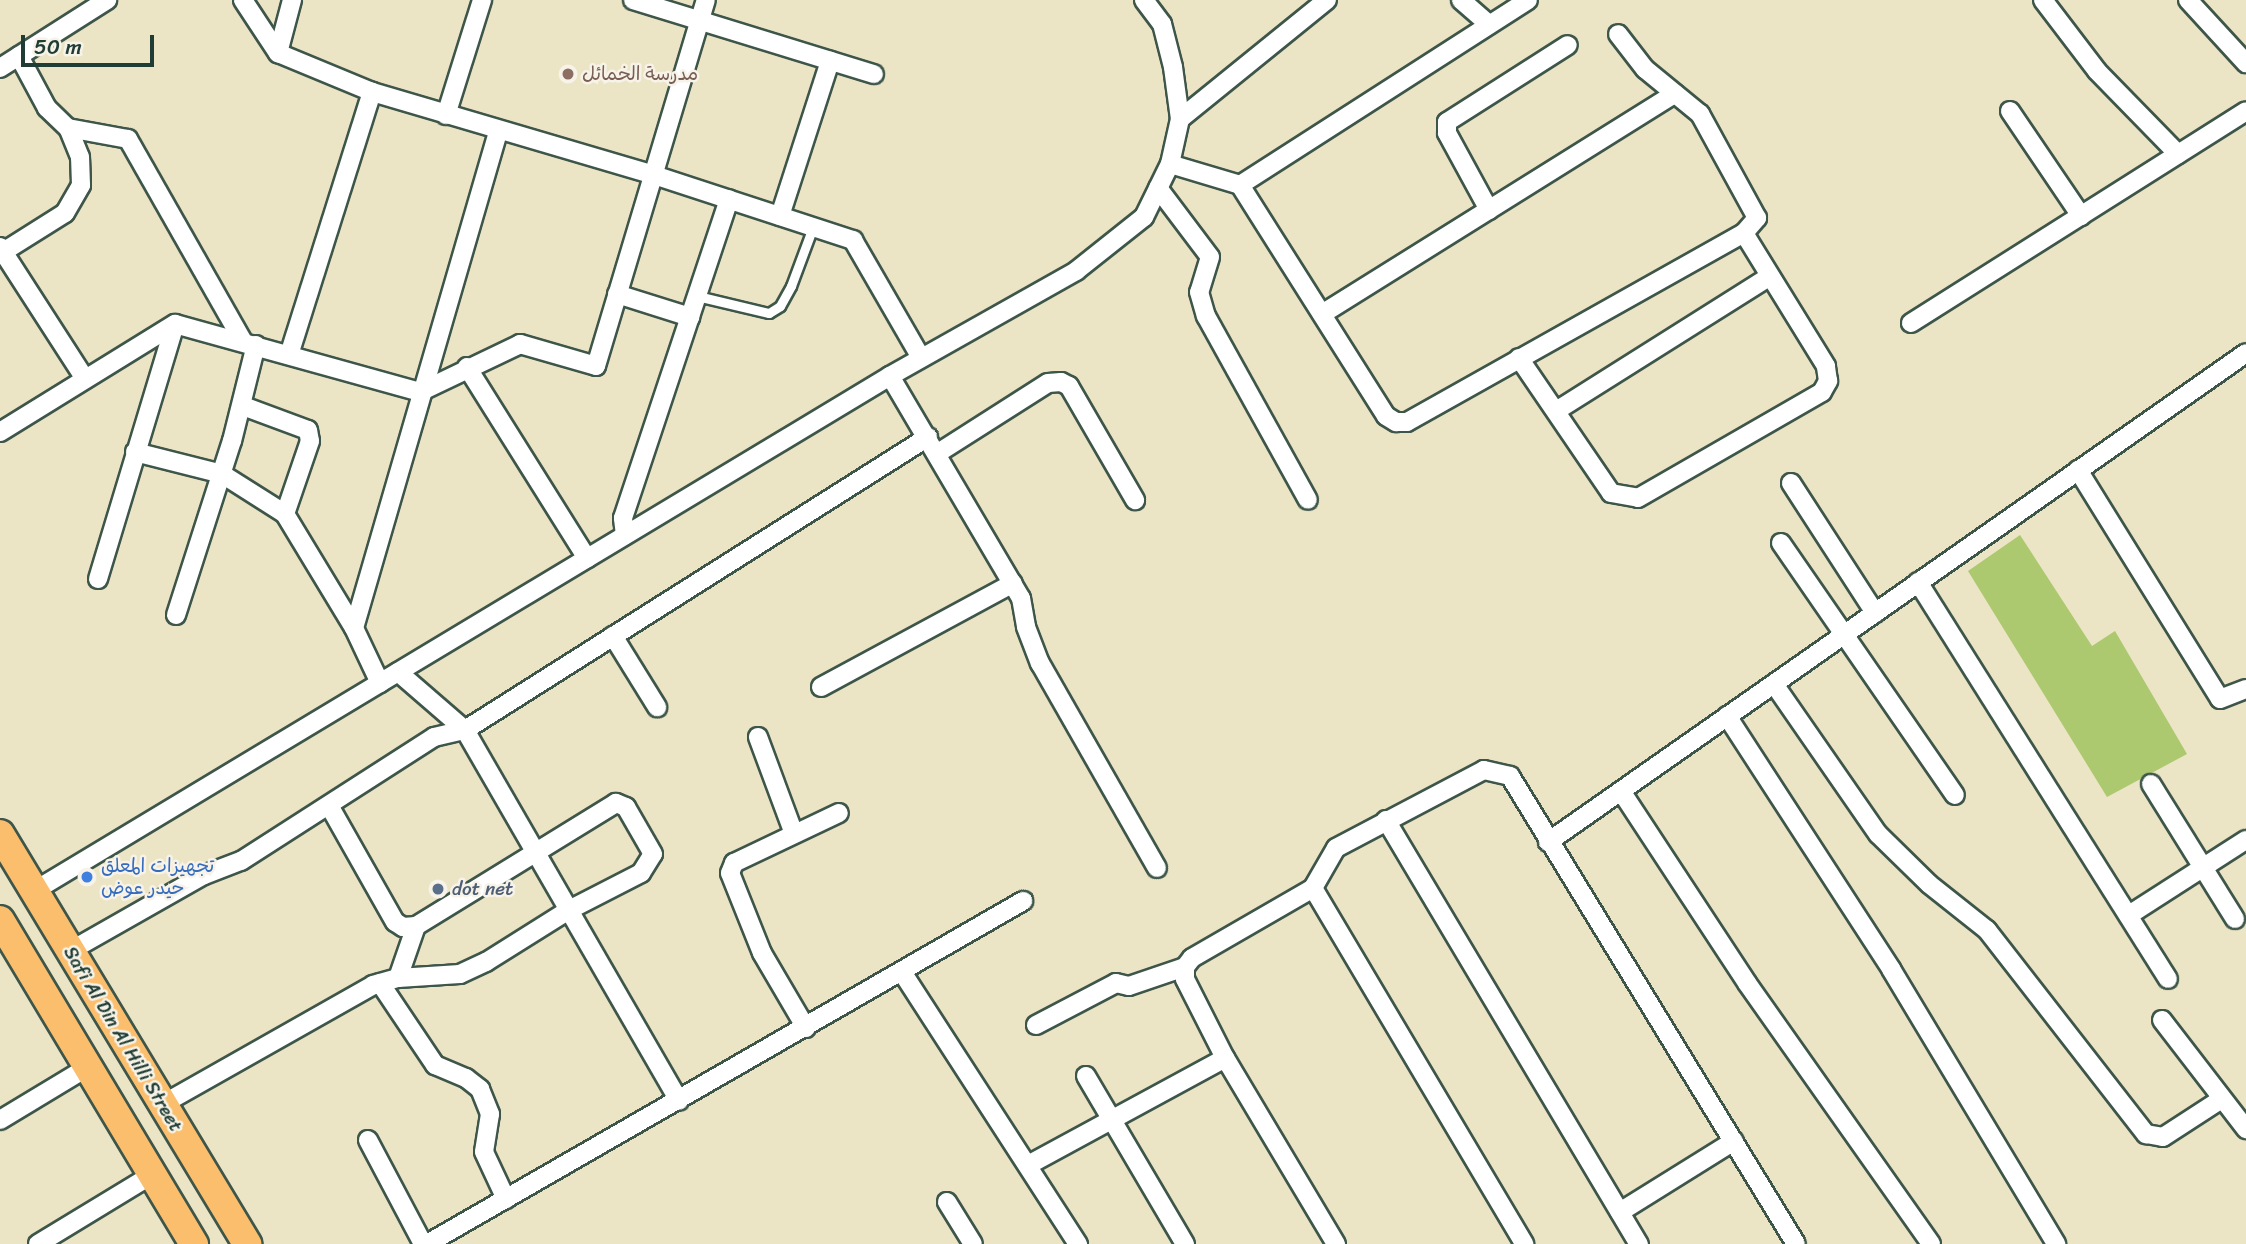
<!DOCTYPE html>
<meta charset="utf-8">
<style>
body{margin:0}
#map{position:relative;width:2246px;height:1244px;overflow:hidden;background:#ebe4c5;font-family:Sriracha,"Playpen Sans Arabic",sans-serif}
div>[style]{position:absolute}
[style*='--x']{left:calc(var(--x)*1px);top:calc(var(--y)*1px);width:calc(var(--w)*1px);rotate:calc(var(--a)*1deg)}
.green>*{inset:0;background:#acc970}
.roads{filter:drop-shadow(2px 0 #3e564a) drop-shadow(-2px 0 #3e564a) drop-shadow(0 2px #3e564a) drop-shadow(0 -2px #3e564a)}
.service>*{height:9px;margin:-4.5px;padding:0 4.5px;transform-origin:4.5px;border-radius:4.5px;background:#fff}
.minor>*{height:18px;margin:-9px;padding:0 9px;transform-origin:9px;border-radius:9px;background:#fff}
.primary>*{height:28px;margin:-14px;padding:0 14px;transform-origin:14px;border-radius:14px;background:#fabe6d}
.dots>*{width:19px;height:19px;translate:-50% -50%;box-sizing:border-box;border:4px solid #f7f3e8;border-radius:50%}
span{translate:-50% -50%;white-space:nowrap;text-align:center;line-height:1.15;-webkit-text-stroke:5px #f7f3e8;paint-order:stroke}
.education-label{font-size:19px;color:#785e54}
.left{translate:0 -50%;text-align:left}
.shop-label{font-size:19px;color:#366cbe}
.service-label{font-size:19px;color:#4e5e75}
.street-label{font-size:19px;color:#1f3d34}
.scale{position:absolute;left:21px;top:35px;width:133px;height:32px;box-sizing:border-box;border:4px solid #1f3d34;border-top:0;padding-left:9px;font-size:21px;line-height:24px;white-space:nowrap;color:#1f3d34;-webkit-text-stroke:5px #f7f3e8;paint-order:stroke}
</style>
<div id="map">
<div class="green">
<i style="clip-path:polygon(2020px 535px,2092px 646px,2115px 631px,2187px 754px,2107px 797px,1968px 571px)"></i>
</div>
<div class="roads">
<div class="service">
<i style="--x:697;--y:296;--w:74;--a:13.3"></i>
<i style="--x:769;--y:313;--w:13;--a:-32"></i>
<i style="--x:780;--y:306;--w:23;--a:-61"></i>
<i style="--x:791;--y:286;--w:63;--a:-69.6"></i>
</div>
<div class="minor">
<i style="--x:243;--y:0;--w:64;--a:56.6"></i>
<i style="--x:278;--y:53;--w:102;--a:22.5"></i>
<i style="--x:372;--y:92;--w:291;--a:16.4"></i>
<i style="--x:651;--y:174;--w:213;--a:18.1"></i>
<i style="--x:853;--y:240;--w:136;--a:60"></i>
<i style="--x:633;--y:0;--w:252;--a:17.1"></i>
<i style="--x:1461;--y:0;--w:37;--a:41"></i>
<i style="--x:2043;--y:0;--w:89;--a:52.7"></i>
<i style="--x:2097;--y:71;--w:116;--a:45.7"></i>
<i style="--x:2188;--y:0;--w:86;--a:47.4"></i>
<i style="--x:278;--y:53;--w:55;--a:-75.2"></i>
<i style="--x:19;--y:56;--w:59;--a:61.7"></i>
<i style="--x:47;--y:108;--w:29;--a:44"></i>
<i style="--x:68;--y:128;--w:61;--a:10.4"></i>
<i style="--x:128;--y:139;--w:231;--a:60.4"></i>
<i style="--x:0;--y:68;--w:127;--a:-32.4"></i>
<i style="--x:2010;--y:111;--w:127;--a:55.9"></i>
<i style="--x:446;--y:115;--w:121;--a:-72.6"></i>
<i style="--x:1180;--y:119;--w:189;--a:-39"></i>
<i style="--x:1170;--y:164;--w:73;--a:16.7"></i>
<i style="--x:1240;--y:185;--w:342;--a:-32.7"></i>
<i style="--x:1240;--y:185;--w:273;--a:57.7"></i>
<i style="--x:1386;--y:416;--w:12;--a:31"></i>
<i style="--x:1396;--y:422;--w:11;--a:0"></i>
<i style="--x:1407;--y:422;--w:386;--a:-29.3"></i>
<i style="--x:1744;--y:233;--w:20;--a:-49"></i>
<i style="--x:1757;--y:218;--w:119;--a:-118.7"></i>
<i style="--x:1700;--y:114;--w:71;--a:-140.7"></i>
<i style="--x:1645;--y:69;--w:44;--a:-127.6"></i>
<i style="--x:1158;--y:188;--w:86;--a:53"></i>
<i style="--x:1210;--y:257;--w:37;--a:107"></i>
<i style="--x:1199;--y:292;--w:25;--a:74"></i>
<i style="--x:1206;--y:316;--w:210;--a:61"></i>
<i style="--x:1489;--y:210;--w:88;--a:-118.6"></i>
<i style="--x:1447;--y:133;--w:11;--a:-90"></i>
<i style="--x:1447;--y:122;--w:143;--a:-32.5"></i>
<i style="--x:780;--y:216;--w:163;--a:-72.1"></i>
<i style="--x:0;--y:247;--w:157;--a:57.2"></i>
<i style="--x:3;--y:252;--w:73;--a:-32.2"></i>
<i style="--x:65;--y:213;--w:32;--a:-60"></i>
<i style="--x:81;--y:185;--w:28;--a:-92"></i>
<i style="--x:80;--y:157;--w:31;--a:-112"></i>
<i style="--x:617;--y:294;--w:77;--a:17.5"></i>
<i style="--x:1322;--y:314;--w:416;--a:-32"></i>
<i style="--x:1911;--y:323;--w:396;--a:-32.3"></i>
<i style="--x:289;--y:355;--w:276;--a:-72.5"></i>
<i style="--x:1519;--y:358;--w:163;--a:55.7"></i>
<i style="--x:1611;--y:493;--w:27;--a:10"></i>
<i style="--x:1638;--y:498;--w:212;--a:-29.9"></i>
<i style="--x:1822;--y:392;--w:13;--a:-61"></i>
<i style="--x:1828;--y:381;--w:15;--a:-98"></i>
<i style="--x:1826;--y:366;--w:156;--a:-121.7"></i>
<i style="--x:467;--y:367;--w:226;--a:57.9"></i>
<i style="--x:890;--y:376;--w:258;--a:59.5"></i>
<i style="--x:1021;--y:598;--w:29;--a:80"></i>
<i style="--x:1026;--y:627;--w:39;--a:69"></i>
<i style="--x:1040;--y:663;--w:236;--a:60.3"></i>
<i style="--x:243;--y:406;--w:69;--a:20.3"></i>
<i style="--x:308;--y:430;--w:11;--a:80"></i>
<i style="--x:310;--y:441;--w:77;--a:108.9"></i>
<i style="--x:1556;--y:411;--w:253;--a:-32.2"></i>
<i style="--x:0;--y:432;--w:206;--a:-31.7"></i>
<i style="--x:175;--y:324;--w:254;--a:15.5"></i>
<i style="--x:420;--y:392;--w:111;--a:-25.6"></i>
<i style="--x:520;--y:344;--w:79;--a:16.1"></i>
<i style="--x:596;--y:366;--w:382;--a:-73.3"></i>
<i style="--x:135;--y:452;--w:90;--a:14.2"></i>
<i style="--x:222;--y:474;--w:75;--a:32.4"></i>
<i style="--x:285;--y:514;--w:133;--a:58.8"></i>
<i style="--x:354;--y:628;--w:61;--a:64.7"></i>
<i style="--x:938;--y:453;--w:130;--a:-32.5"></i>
<i style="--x:1048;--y:383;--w:13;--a:-4"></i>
<i style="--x:1061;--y:382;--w:9;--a:27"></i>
<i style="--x:1069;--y:386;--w:132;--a:59.9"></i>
<i style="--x:2078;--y:470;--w:269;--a:58.2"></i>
<i style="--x:2220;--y:699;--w:28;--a:-21"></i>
<i style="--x:1791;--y:483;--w:155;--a:57.1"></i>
<i style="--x:625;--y:535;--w:17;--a:-97"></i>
<i style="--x:623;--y:518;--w:336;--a:-71.6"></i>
<i style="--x:1781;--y:543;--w:306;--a:55.4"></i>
<i style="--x:98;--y:579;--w:266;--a:-73.2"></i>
<i style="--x:1918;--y:582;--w:469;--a:57.8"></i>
<i style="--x:176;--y:615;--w:183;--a:-72.2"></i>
<i style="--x:232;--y:441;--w:99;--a:-76"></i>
<i style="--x:354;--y:628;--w:516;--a:-73.81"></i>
<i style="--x:613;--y:636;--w:84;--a:58.2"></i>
<i style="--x:398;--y:672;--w:89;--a:40.9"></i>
<i style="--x:465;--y:730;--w:428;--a:60"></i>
<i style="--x:1774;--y:684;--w:183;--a:55.3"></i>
<i style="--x:1878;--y:834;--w:71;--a:44.4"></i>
<i style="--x:1929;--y:884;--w:74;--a:38.4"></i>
<i style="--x:1987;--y:930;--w:259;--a:52.1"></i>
<i style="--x:2146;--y:1134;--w:17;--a:10"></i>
<i style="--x:2163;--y:1137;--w:68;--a:-33"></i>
<i style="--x:821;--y:687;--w:218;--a:-28.4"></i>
<i style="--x:1727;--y:716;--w:302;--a:57"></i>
<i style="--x:1891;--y:969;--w:321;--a:59"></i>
<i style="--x:758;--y:737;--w:103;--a:69.6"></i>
<i style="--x:2151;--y:784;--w:159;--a:58.1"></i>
<i style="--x:1621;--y:791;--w:230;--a:56.7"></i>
<i style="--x:1747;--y:983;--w:319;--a:54.8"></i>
<i style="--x:1386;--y:820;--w:494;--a:59.2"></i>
<i style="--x:1548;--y:842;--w:852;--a:-35.01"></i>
<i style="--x:1313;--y:888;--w:414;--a:59.3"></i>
<i style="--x:34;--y:891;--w:999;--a:-31.03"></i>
<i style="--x:890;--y:376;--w:214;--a:-29.4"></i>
<i style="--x:1076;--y:271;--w:87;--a:-38.5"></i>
<i style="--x:1144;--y:217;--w:59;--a:-63.9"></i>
<i style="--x:1170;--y:164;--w:46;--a:-77.5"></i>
<i style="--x:1180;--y:119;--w:52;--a:-97.7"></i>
<i style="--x:1173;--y:67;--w:44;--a:-104.3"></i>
<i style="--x:1162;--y:24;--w:30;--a:-127"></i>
<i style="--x:2129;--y:915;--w:139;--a:-32.7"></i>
<i style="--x:70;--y:951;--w:154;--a:-29.6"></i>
<i style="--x:204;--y:875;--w:40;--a:-21"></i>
<i style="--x:241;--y:861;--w:229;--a:-32.7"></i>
<i style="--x:434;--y:737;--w:32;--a:-13"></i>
<i style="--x:465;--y:730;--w:548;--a:-32.33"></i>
<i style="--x:902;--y:972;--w:324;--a:57.1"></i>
<i style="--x:398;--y:978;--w:55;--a:-70.9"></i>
<i style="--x:380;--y:983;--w:99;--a:56.1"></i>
<i style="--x:435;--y:1065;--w:34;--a:23"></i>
<i style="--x:466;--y:1078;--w:18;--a:38"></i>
<i style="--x:480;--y:1089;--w:27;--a:68"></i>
<i style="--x:490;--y:1114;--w:38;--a:99"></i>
<i style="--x:484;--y:1152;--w:52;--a:64.9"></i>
<i style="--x:2162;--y:1020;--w:138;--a:52.4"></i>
<i style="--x:1036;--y:1025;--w:90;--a:-27.7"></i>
<i style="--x:1116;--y:983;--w:13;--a:13"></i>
<i style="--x:1129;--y:986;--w:59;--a:-18.7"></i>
<i style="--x:806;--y:1028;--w:87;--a:-120.4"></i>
<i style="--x:762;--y:953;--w:86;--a:-111.8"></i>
<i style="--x:730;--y:873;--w:11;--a:-68"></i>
<i style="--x:734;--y:863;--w:116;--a:-25.5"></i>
<i style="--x:1086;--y:1076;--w:195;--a:59.5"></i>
<i style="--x:163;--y:1104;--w:241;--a:-29.5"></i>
<i style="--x:373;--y:985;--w:26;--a:-16"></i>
<i style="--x:398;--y:978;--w:62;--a:-3.7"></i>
<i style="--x:460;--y:974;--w:29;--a:-25"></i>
<i style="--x:486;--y:962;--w:98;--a:-32.1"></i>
<i style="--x:569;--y:910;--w:81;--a:-27.2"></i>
<i style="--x:641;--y:873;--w:22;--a:-58"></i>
<i style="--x:653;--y:854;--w:54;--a:-119.9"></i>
<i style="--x:626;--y:807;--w:11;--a:-158"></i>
<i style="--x:616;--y:803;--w:235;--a:148.4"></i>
<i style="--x:416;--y:926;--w:13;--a:176"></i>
<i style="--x:403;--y:927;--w:9;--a:-148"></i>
<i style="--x:395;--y:922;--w:132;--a:-119.5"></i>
<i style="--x:0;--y:1120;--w:103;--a:-31.1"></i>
<i style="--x:368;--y:1140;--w:118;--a:62.1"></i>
<i style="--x:1030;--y:1164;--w:222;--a:-28.5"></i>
<i style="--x:947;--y:1202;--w:49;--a:58.2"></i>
<i style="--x:1620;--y:1212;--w:134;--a:-31.9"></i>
<i style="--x:38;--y:1244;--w:135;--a:-31.3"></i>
<i style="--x:427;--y:1244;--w:688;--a:-29.92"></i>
<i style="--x:1336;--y:1244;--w:217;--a:-120.8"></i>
<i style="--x:1225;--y:1058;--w:89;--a:-116.9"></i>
<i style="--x:1185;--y:979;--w:12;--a:-90"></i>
<i style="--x:1185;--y:967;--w:11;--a:-52"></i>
<i style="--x:1192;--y:958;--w:140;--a:-30"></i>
<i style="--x:1313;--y:888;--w:46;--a:-60.1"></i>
<i style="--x:1336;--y:848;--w:167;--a:-27.8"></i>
<i style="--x:1484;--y:770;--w:27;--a:13"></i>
<i style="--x:1510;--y:776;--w:548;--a:58.57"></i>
</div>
<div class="primary">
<i style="--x:0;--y:834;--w:479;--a:58.9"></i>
<i style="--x:0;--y:920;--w:378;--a:59.1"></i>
</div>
</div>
<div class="dots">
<i style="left:568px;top:74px;background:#8d6e63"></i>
<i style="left:87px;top:877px;background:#3f7fe0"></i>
<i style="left:438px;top:889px;background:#5c6f8a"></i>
</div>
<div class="education-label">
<span class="left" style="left:582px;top:74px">مدرسة الخمائل</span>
</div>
<div class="shop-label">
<span class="left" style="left:101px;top:877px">تجهيزات المعلق<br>حيدر عوض</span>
</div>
<div class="service-label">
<span class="left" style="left:452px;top:889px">dot net</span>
</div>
<div class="street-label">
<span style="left:123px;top:1039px;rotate:59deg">Safi Al Din Al Hilli Street</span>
</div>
<div class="scale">50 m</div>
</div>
